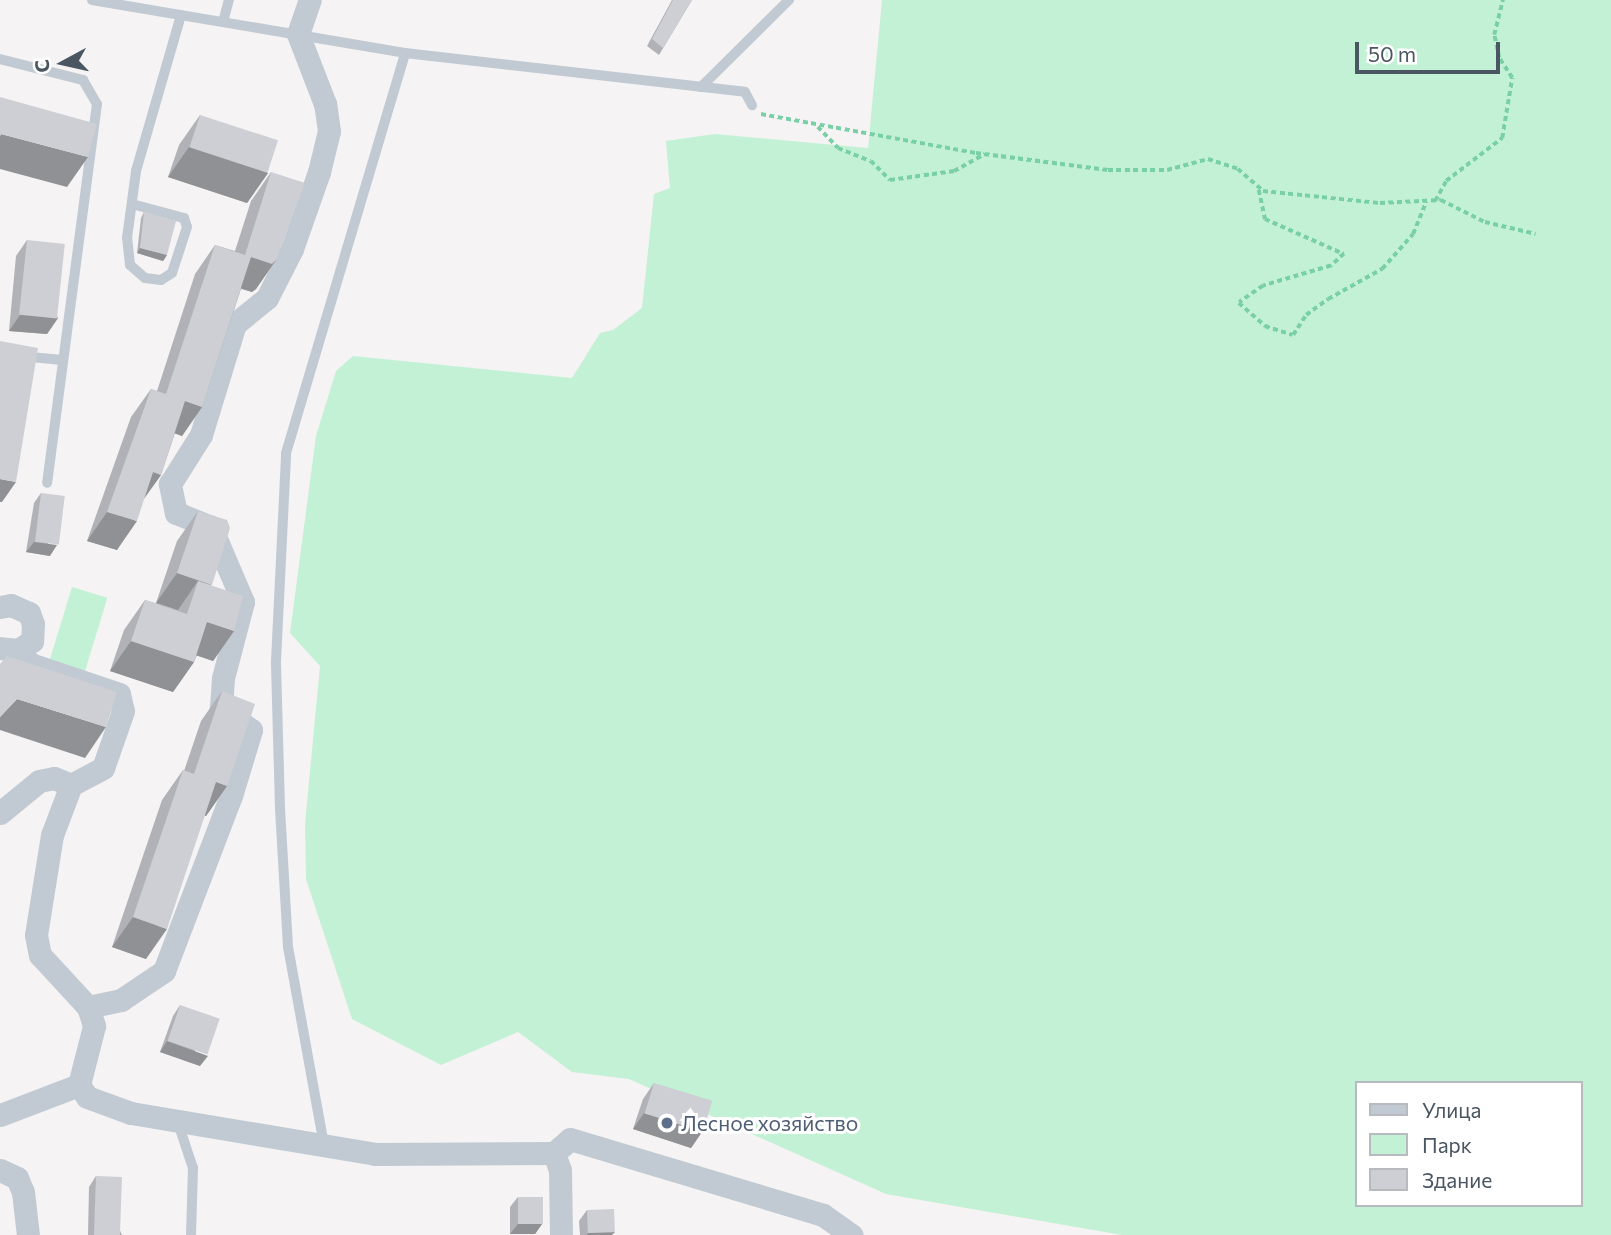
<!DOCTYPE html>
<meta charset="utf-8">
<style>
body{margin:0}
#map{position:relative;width:1611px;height:1235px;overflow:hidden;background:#f5f3f3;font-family:Commissioner,sans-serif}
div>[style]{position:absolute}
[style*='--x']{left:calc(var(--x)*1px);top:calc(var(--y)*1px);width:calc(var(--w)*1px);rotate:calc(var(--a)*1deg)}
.green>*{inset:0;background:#c3f1d5;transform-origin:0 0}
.path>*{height:3.5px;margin-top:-1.75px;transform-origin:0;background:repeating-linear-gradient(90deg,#7ad0a6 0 5px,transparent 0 8.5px)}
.service>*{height:10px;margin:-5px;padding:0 5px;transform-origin:5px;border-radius:5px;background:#c1cad2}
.minor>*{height:23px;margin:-11.5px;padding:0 11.5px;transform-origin:11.5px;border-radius:11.5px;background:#c1cad2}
.wall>*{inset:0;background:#b0b2b7}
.shaded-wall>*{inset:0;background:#909195}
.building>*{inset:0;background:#cdcfd5;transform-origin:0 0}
.dots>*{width:19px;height:19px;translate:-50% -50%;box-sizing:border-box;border:4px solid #fff;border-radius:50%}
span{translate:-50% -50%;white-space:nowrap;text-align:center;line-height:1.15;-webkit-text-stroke:6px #fff;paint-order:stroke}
.service-label{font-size:21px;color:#4e5e75}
.left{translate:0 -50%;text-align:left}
.legend{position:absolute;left:1355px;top:1081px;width:228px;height:126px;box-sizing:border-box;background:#fff;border:2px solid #b7bbc0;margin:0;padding:9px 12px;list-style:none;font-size:21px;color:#4a5661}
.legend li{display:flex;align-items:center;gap:14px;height:35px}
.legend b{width:35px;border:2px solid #b7bbc0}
.north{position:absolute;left:28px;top:28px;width:70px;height:70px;-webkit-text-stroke:5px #fff;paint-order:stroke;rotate:262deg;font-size:19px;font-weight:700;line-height:28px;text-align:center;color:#4a5661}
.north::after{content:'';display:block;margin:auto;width:24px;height:32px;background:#4a5661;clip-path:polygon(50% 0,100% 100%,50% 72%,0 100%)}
.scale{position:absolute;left:1355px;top:42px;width:145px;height:32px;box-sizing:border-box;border:4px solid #4a5661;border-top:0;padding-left:9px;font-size:21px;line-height:24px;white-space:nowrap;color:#4a5661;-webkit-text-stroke:5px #fff;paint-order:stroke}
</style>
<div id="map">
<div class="green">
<i style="clip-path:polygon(evenodd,882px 0,1611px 0,1611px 1235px,1122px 1235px,886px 1194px,629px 1079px,572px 1072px,518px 1032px,441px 1065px,352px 1019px,306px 879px,305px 824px,320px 666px,290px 633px,316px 436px,336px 371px,353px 356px,572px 378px,600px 333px,613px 330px,642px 308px,654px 194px,670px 188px,666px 141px,715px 134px,868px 148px,882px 0,1357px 1083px,1581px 1083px,1581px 1205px,1357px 1205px,1357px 1083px)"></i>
<i style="left:72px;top:587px;width:37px;height:77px;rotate:17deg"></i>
</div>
<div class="path">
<i style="--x:761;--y:114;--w:219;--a:10.3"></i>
<i style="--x:976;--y:153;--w:133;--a:7.3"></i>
<i style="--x:1108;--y:170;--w:59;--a:0"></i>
<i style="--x:1167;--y:170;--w:42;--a:-15"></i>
<i style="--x:1208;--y:159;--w:32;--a:18"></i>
<i style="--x:1238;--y:169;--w:33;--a:41"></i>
<i style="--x:1263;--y:191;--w:118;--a:5.9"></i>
<i style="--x:1380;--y:203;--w:61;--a:-2.8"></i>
<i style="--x:1441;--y:200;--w:49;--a:26.6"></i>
<i style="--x:1485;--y:222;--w:52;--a:13.2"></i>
<i style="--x:818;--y:127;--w:29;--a:46"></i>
<i style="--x:838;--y:148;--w:35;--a:22"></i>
<i style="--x:871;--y:161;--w:27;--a:45"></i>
<i style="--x:890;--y:180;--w:65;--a:-8"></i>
<i style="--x:954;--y:171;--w:35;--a:-29"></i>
<i style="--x:1259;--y:190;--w:30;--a:78"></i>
<i style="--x:1265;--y:219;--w:86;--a:23.9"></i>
<i style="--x:1344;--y:254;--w:18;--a:137"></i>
<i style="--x:1331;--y:266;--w:71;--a:163.6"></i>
<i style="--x:1263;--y:286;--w:29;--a:145"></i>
<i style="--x:1239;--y:303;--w:35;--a:41"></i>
<i style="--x:1265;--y:326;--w:29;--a:18"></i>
<i style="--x:1293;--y:335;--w:24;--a:-57"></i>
<i style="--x:1306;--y:315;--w:27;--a:-36"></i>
<i style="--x:1328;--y:299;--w:62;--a:-29.1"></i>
<i style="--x:1382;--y:269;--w:47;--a:-48.5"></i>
<i style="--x:1413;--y:234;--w:35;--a:-68"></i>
<i style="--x:1435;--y:201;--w:23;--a:-61"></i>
<i style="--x:1446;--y:181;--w:71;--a:-37.5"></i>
<i style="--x:1502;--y:138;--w:61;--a:-80.5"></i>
<i style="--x:1512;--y:78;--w:24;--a:-123"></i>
<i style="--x:1499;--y:58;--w:24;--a:-102"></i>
<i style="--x:1494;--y:35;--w:36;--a:-76"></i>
</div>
<div class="service">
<i style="--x:92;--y:0;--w:317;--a:9.6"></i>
<i style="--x:405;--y:53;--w:342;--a:6.5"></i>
<i style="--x:745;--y:92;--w:15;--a:62"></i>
<i style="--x:223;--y:22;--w:23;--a:-75"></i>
<i style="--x:0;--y:59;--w:86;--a:14.2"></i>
<i style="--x:83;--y:80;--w:28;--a:60"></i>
<i style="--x:97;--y:104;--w:382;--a:97.5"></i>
<i style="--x:701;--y:87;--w:124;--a:-44.7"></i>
<i style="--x:132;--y:204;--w:54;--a:15.1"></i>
<i style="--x:184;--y:218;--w:9;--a:72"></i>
<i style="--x:187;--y:227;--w:48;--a:108.1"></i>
<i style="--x:172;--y:273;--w:13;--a:148"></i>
<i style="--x:161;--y:280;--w:16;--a:-173"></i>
<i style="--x:145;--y:278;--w:20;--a:-139"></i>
<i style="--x:130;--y:265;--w:27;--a:-96"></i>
<i style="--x:127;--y:238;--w:68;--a:-82.3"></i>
<i style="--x:136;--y:171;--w:162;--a:-73.9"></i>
<i style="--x:0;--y:354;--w:62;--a:5.5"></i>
<i style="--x:178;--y:1123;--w:47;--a:71.6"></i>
<i style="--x:193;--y:1168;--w:67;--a:91.7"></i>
<i style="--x:324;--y:1145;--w:201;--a:-100.3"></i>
<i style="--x:288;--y:947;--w:139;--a:-93.3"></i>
<i style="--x:280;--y:808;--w:147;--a:-91.6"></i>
<i style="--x:276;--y:661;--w:208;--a:-87.2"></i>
<i style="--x:286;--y:453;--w:417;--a:-73.4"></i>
</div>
<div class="minor">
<i style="--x:0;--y:607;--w:11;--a:-10"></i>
<i style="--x:11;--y:605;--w:20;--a:24"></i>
<i style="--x:29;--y:613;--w:12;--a:70"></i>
<i style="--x:33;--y:624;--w:17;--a:93"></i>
<i style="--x:32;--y:641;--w:17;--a:147"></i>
<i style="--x:18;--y:650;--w:18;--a:-174"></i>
<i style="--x:18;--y:650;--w:18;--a:49"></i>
<i style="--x:30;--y:664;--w:94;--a:18.6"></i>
<i style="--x:119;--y:694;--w:17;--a:77"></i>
<i style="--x:123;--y:711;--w:60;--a:109.3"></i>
<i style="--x:103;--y:768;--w:36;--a:152"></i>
<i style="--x:0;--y:813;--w:50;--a:-39.4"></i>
<i style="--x:39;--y:781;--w:15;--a:-11"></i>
<i style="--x:54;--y:778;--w:18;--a:22"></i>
<i style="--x:71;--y:785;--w:53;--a:110.8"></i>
<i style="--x:52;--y:835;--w:101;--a:99.1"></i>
<i style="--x:36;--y:935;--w:20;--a:79"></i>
<i style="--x:40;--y:955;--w:71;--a:47.3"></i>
<i style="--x:88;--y:1007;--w:20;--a:72"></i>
<i style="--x:94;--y:1026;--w:61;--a:104.3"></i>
<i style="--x:88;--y:1007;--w:34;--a:-12"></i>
<i style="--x:121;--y:1000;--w:52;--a:-34"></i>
<i style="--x:164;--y:971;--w:187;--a:-69.1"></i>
<i style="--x:231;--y:796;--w:69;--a:-73.1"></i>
<i style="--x:251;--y:730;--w:38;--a:-143"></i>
<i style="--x:221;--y:707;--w:29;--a:-86"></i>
<i style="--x:223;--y:678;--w:79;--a:-75.3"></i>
<i style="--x:243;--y:602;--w:82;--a:-113.1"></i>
<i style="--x:211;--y:527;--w:38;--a:-158"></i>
<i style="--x:176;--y:513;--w:30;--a:-102"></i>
<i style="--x:170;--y:484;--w:58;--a:-57.7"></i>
<i style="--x:201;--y:435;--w:116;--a:-73"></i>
<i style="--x:235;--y:324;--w:41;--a:-39.1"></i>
<i style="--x:267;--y:298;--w:55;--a:-63"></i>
<i style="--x:292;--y:249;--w:82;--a:-70.7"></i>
<i style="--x:319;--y:172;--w:42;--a:-76.3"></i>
<i style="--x:329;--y:131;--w:27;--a:-98"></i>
<i style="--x:325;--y:104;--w:75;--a:-111.1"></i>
<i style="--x:298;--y:34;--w:36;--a:-71"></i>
<i style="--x:0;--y:1115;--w:85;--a:-20.8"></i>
<i style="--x:79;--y:1085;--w:14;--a:56"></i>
<i style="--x:87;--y:1097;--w:47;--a:20"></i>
<i style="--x:131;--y:1113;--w:247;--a:9.5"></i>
<i style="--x:375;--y:1154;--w:179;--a:-0.3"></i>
<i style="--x:554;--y:1153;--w:21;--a:-41"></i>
<i style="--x:570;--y:1139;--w:264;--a:16.7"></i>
<i style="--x:823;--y:1215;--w:35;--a:35"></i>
<i style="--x:554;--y:1153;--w:18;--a:71"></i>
<i style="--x:560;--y:1170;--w:65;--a:89.1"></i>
<i style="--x:0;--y:1170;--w:19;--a:25"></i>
<i style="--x:17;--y:1178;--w:15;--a:67"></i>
<i style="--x:23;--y:1192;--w:43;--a:83.4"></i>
</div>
<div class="wall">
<i style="clip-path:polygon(672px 0,692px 0,659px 55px,647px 46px)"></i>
<i style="clip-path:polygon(200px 115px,268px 173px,247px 203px,168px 177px,179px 145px)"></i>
<i style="clip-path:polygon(271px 172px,276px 260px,256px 289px,252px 292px,241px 289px,202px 407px,182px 436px,175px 433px,161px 475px,144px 498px,117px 550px,87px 541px,131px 417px,151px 389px,157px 391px,195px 274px,215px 245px,235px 251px,251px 201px)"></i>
<i style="clip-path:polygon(144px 212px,167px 255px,163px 261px,137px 253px,141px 218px)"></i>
<i style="clip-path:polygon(27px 240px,58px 318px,47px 334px,9px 331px,16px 256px)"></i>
<i style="clip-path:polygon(41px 493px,50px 556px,26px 552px,34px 503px)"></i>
<i style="clip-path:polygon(198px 511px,211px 585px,234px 631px,213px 661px,197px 655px,194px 662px,173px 692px,110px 671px,124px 630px,145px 600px,178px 610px,156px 603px,177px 541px)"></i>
<i style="clip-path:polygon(222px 691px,227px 786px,206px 816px,205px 815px,146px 959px,112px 947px,162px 800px,183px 770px,184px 771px,201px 721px)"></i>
<i style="clip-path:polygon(180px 1005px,200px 1066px,160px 1052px,173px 1016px)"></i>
<i style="clip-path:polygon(654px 1083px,702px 1132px,691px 1148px,633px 1129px,643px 1099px)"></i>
<i style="clip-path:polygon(96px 1176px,122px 1235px,88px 1235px,89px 1187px)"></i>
<i style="clip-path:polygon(518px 1197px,542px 1224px,535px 1234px,510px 1234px,510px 1207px)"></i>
<i style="clip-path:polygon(587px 1210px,612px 1235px,580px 1235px,579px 1221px)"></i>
</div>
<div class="shaded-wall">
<i style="clip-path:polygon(1px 134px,88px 157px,67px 187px,0 169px,0 136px)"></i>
<i style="clip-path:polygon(189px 147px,268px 173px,247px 203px,168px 177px)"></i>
<i style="clip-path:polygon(140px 248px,167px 255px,163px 261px,137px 253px)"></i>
<i style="clip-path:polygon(251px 257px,276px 260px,256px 289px,252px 292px,231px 285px)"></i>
<i style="clip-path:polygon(20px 315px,58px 318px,47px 334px,9px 331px)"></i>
<i style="clip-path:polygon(185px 401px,202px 407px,182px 436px,165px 430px)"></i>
<i style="clip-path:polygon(153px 472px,161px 475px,141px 503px)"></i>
<i style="clip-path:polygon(0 479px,16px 482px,2px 502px,0 502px)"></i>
<i style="clip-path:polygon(107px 512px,137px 521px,117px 550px,87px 541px)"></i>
<i style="clip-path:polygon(34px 542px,57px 545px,50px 556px,26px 552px)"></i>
<i style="clip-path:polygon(177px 573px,212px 585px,198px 581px,178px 610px,156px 603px)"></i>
<i style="clip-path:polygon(207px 622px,234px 631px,213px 661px,186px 652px)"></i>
<i style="clip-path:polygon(131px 641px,194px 662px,173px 692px,110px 671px)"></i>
<i style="clip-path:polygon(17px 699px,106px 727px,85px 758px,0 730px,0 717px)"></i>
<i style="clip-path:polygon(216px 782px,227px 786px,206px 816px,195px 812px)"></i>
<i style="clip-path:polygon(133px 917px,167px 929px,146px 959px,112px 947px)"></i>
<i style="clip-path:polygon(167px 1041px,208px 1056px,200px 1066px,160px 1052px)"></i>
<i style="clip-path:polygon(644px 1113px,702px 1132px,691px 1148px,633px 1129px)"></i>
<i style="clip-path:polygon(518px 1224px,542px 1224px,535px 1234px,510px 1234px)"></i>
<i style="clip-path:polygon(615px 1232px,612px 1235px,587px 1235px,588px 1233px)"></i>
</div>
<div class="building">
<i style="clip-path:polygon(673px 0,692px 0,663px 48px,652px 39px)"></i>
<i style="clip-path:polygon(0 97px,97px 124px,88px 157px,1px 134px,0 136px)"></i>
<i style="left:200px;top:115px;width:82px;height:34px;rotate:18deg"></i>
<i style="clip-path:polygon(271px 172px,305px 183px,276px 260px,272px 264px,251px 257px,202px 407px,185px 401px,161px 475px,153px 472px,137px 521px,107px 512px,151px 389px,166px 394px,215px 245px,245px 255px)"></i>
<i style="clip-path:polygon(144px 212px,176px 221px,167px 255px,140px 248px)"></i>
<i style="left:27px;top:240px;width:38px;height:75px;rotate:6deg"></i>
<i style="clip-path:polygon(0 341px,38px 348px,16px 482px,0 479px)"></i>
<i style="left:41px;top:493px;width:24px;height:49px;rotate:7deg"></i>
<i style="clip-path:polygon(198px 511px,227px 520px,230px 528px,212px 585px,177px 573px)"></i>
<i style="clip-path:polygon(198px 581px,243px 596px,234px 631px,207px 622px,194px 662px,131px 641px,145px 600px,187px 614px)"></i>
<i style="clip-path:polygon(7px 656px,117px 692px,106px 727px,17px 699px,0 717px,0 664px)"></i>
<i style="clip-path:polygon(222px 691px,255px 704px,227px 786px,216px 782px,167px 929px,133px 917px,183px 770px,194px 774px)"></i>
<i style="left:180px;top:1005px;width:42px;height:38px;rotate:19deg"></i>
<i style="left:654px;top:1083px;width:61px;height:32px;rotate:17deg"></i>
<i style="left:96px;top:1176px;width:26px;height:59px;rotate:2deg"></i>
<i style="left:518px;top:1197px;width:25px;height:27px"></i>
<i style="left:614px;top:1209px;width:23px;height:27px;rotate:88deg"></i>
</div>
<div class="dots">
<i style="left:667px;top:1123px;background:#5c6f8a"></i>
</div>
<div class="service-label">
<span class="left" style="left:681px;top:1123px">Лесное хозяйство</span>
</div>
<ul class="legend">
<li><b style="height:9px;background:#c1cad2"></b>Улица</li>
<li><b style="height:19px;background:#c3f1d5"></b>Парк</li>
<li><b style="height:19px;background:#cdcfd5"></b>Здание</li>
</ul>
<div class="north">С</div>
<div class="scale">50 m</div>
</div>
